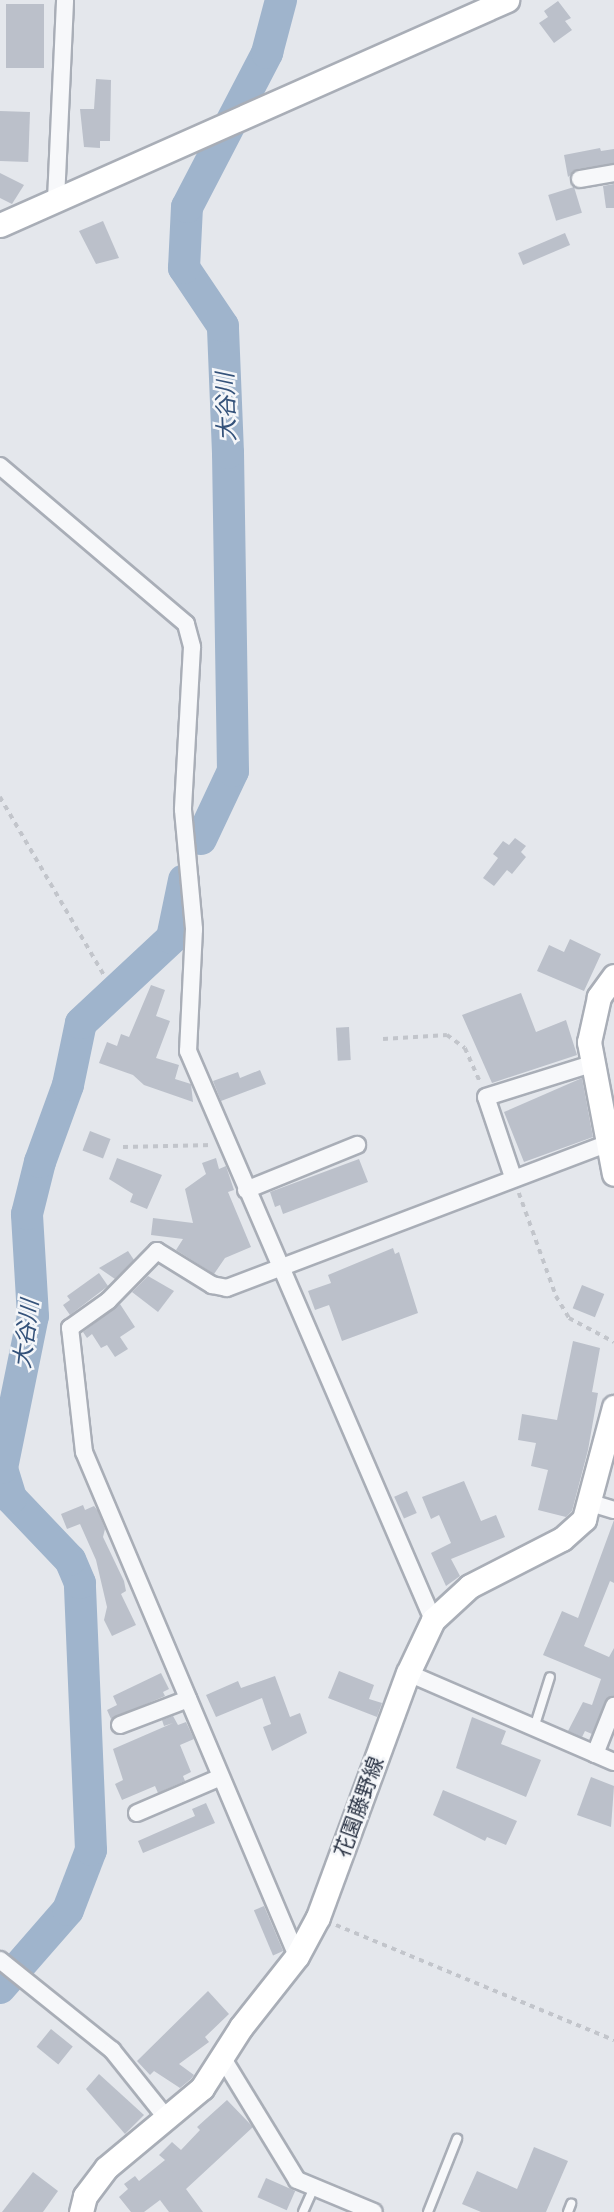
<!DOCTYPE html>
<meta charset="utf-8">
<style>
body{margin:0}
#map{position:relative;width:614px;height:2212px;overflow:hidden;background:#e4e7ec;font-family:"DM Sans","Noto Sans JP",sans-serif}
div>[style]{position:absolute}
[style*='--x']{left:calc(var(--x)*1px);top:calc(var(--y)*1px);width:calc(var(--w)*1px);rotate:calc(var(--a)*1deg)}
.river>*{height:32px;margin:-16px;padding:0 16px;transform-origin:16px;border-radius:16px;background:#9fb4cc}
.building>*{inset:0;background:#bbc0ca;transform-origin:0 0}
.path>*{height:3.5px;margin-top:-1.75px;transform-origin:0;background:repeating-linear-gradient(90deg,#c2c5cb 0 5px,transparent 0 10px)}
.roads{filter:drop-shadow(2px 0 #a9aeb7) drop-shadow(-2px 0 #a9aeb7) drop-shadow(0 2px #a9aeb7) drop-shadow(0 -2px #a9aeb7)}
.lane>*{height:8px;margin:-4px;padding:0 4px;transform-origin:4px;border-radius:4px;background:#f7f8fa}
.street>*{height:16px;margin:-8px;padding:0 8px;transform-origin:8px;border-radius:8px;background:#f7f8fa}
.secondary>*{height:23px;margin:-11.5px;padding:0 11.5px;transform-origin:11.5px;border-radius:11.5px;background:#fff}
span{translate:-50% -50%;white-space:nowrap;text-align:center;line-height:1.15;-webkit-text-stroke:5px #f4f6f9;paint-order:stroke}
.street-label{font-size:21px;color:#2b3445}
.water-label{font-size:23px;color:#34527a;font-style:italic}
</style>
<div id="map">
<div class="river">
<i style="--x:201;--y:839;--w:75;--a:-64.8"></i>
<i style="--x:233;--y:771;--w:318;--a:-90.9"></i>
<i style="--x:228;--y:453;--w:127;--a:-92.3"></i>
<i style="--x:223;--y:326;--w:70;--a:-123.9"></i>
<i style="--x:184;--y:268;--w:61;--a:-87.2"></i>
<i style="--x:187;--y:207;--w:174;--a:-62.5"></i>
<i style="--x:267;--y:53;--w:55;--a:-75.2"></i>
<i style="--x:0;--y:1988;--w:103;--a:-48.9"></i>
<i style="--x:68;--y:1910;--w:64;--a:-69"></i>
<i style="--x:91;--y:1850;--w:267;--a:-92.4"></i>
<i style="--x:80;--y:1583;--w:25;--a:-113"></i>
<i style="--x:70;--y:1560;--w:86;--a:-133.6"></i>
<i style="--x:11;--y:1498;--w:31;--a:-107"></i>
<i style="--x:2;--y:1468;--w:155;--a:-78.5"></i>
<i style="--x:33;--y:1316;--w:102;--a:-93.4"></i>
<i style="--x:27;--y:1214;--w:54;--a:-76"></i>
<i style="--x:40;--y:1162;--w:82;--a:-70"></i>
<i style="--x:68;--y:1085;--w:63;--a:-78.2"></i>
<i style="--x:81;--y:1023;--w:125;--a:-43"></i>
<i style="--x:172;--y:938;--w:59;--a:-78.3"></i>
</div>
<div class="building">
<i style="clip-path:polygon(558px 1px,571px 18px,565px 21px,572px 30px,554px 43px,539px 23px,548px 17px,544px 11px)"></i>
<i style="left:6px;top:4px;width:38px;height:64px"></i>
<i style="clip-path:polygon(96px 79px,111px 80px,110px 141px,100px 141px,100px 148px,84px 147px,80px 109px,94px 109px)"></i>
<i style="left:0;top:111px;width:30px;height:50px;rotate:2deg"></i>
<i style="clip-path:polygon(600px 148px,601px 151px,614px 149px,614px 163px,578px 169px,568px 177px,564px 155px)"></i>
<i style="clip-path:polygon(0 173px,24px 185px,12px 204px,0 198px)"></i>
<i style="clip-path:polygon(614px 184px,614px 208px,606px 208px,603px 186px)"></i>
<i style="left:574px;top:187px;width:27px;height:27px;rotate:73deg"></i>
<i style="clip-path:polygon(103px 221px,119px 258px,96px 264px,79px 231px)"></i>
<i style="left:565px;top:233px;width:13px;height:51px;rotate:67deg"></i>
<i style="clip-path:polygon(515px 838px,526px 846px,521px 852px,526px 857px,512px 874px,507px 870px,494px 886px,483px 878px,498px 858px,493px 854px,503px 841px,509px 845px)"></i>
<i style="clip-path:polygon(570px 939px,601px 954px,584px 991px,537px 971px,549px 945px,564px 952px)"></i>
<i style="clip-path:polygon(151px 985px,165px 990px,156px 1016px,170px 1021px,156px 1058px,179px 1065px,175px 1079px,191px 1084px,193px 1102px,144px 1085px,133px 1075px,99px 1063px,107px 1042px,117px 1046px,121px 1034px,129px 1037px)"></i>
<i style="clip-path:polygon(521px 993px,536px 1032px,566px 1020px,577px 1055px,492px 1083px,462px 1015px)"></i>
<i style="left:349px;top:1027px;width:33px;height:13px;rotate:87deg"></i>
<i style="clip-path:polygon(260px 1070px,266px 1084px,221px 1101px,213px 1081px,238px 1072px,240px 1078px)"></i>
<i style="clip-path:polygon(582px 1078px,593px 1137px,524px 1162px,504px 1112px)"></i>
<i style="left:90px;top:1131px;width:22px;height:21px;rotate:21deg"></i>
<i style="clip-path:polygon(117px 1158px,162px 1175px,147px 1209px,130px 1202px,133px 1194px,109px 1179px)"></i>
<i style="clip-path:polygon(216px 1158px,219px 1169px,226px 1166px,234px 1190px,228px 1192px,251px 1247px,225px 1258px,214px 1274px,176px 1250px,183px 1239px,151px 1235px,153px 1218px,193px 1223px,185px 1189px,206px 1174px,202px 1163px)"></i>
<i style="clip-path:polygon(359px 1159px,368px 1182px,283px 1214px,280px 1205px,275px 1207px,270px 1192px)"></i>
<i style="clip-path:polygon(393px 1248px,395px 1254px,399px 1252px,418px 1313px,342px 1341px,329px 1305px,315px 1310px,308px 1291px,331px 1283px,328px 1275px)"></i>
<i style="clip-path:polygon(128px 1251px,134px 1260px,115px 1279px,99px 1268px)"></i>
<i style="clip-path:polygon(99px 1273px,108px 1286px,70px 1315px,63px 1305px,70px 1300px,67px 1296px)"></i>
<i style="clip-path:polygon(148px 1276px,174px 1291px,158px 1312px,132px 1292px)"></i>
<i style="left:582px;top:1285px;width:24px;height:25px;rotate:22deg"></i>
<i style="clip-path:polygon(120px 1304px,135px 1327px,120px 1337px,128px 1349px,115px 1357px,107px 1345px,101px 1348px,92px 1334px,87px 1338px,83px 1332px)"></i>
<i style="clip-path:polygon(573px 1341px,600px 1348px,592px 1392px,598px 1393px,588px 1450px,572px 1511px,566px 1517px,538px 1510px,548px 1470px,531px 1466px,536px 1443px,518px 1440px,522px 1414px,557px 1420px)"></i>
<i style="clip-path:polygon(464px 1481px,481px 1521px,496px 1515px,505px 1537px,451px 1559px,460px 1576px,446px 1586px,431px 1553px,451px 1543px,439px 1515px,431px 1519px,422px 1497px)"></i>
<i style="left:407px;top:1491px;width:24px;height:14px;rotate:66deg"></i>
<i style="clip-path:polygon(83px 1505px,85px 1510px,94px 1506px,98px 1511px,105px 1529px,103px 1537px,124px 1581px,126px 1591px,121px 1594px,136px 1625px,112px 1636px,104px 1620px,107px 1607px,96px 1560px,80px 1524px,67px 1529px,61px 1514px)"></i>
<i style="clip-path:polygon(614px 1520px,614px 1583px,610px 1581px,584px 1646px,609px 1657px,614px 1648px,614px 1696px,605px 1702px,592px 1734px,585px 1731px,582px 1737px,568px 1731px,583px 1702px,592px 1705px,601px 1679px,543px 1655px,562px 1611px,578px 1618px)"></i>
<i style="clip-path:polygon(339px 1671px,374px 1685px,369px 1699px,382px 1703px,377px 1717px,328px 1698px)"></i>
<i style="clip-path:polygon(161px 1673px,169px 1689px,163px 1692px,165px 1696px,111px 1719px,107px 1710px,117px 1705px,113px 1696px)"></i>
<i style="clip-path:polygon(275px 1676px,290px 1717px,300px 1713px,307px 1733px,272px 1751px,263px 1727px,271px 1724px,262px 1698px,216px 1717px,206px 1695px,238px 1681px,241px 1688px)"></i>
<i style="clip-path:polygon(173px 1716px,178px 1725px,186px 1722px,194px 1739px,180px 1745px,191px 1772px,183px 1776px,185px 1781px,158px 1793px,155px 1786px,122px 1800px,115px 1784px,123px 1780px,113px 1749px,173px 1723px,164px 1726px,162px 1720px)"></i>
<i style="clip-path:polygon(472px 1717px,506px 1731px,501px 1744px,541px 1760px,526px 1797px,456px 1768px)"></i>
<i style="clip-path:polygon(591px 1777px,614px 1786px,611px 1827px,577px 1815px)"></i>
<i style="clip-path:polygon(443px 1790px,517px 1821px,506px 1845px,487px 1837px,485px 1841px,433px 1815px)"></i>
<i style="clip-path:polygon(206px 1803px,215px 1823px,143px 1853px,138px 1841px,195px 1816px,192px 1809px)"></i>
<i style="left:264px;top:1906px;width:49px;height:11px;rotate:67deg"></i>
<i style="clip-path:polygon(208px 1991px,229px 2014px,205px 2037px,209px 2042px,179px 2064px,194px 2075px,191px 2079px,180px 2088px,154px 2071px,150px 2075px,137px 2061px)"></i>
<i style="left:51px;top:2029px;width:28px;height:23px;rotate:39deg"></i>
<i style="clip-path:polygon(99px 2074px,144px 2115px,125px 2134px,86px 2089px)"></i>
<i style="clip-path:polygon(227px 2100px,253px 2127px,186px 2189px,203px 2212px,169px 2212px,160px 2200px,144px 2212px,131px 2212px,119px 2197px,128px 2189px,124px 2184px,135px 2176px,139px 2181px,165px 2160px,159px 2155px,172px 2142px,181px 2150px,200px 2130px,197px 2127px)"></i>
<i style="clip-path:polygon(534px 2147px,568px 2161px,546px 2212px,481px 2212px,462px 2204px,477px 2171px,517px 2189px)"></i>
<i style="clip-path:polygon(33px 2172px,58px 2191px,43px 2212px,2px 2212px)"></i>
<i style="left:266px;top:2178px;width:32px;height:21px;rotate:24deg"></i>
</div>
<div class="path">
<i style="--x:0;--y:797;--w:208;--a:59.7"></i>
<i style="--x:383;--y:1039;--w:64;--a:-3.6"></i>
<i style="--x:447;--y:1035;--w:22;--a:36"></i>
<i style="--x:465;--y:1048;--w:37;--a:66"></i>
<i style="--x:123;--y:1147;--w:90;--a:-1.3"></i>
<i style="--x:519;--y:1193;--w:109;--a:70.2"></i>
<i style="--x:556;--y:1296;--w:26;--a:59"></i>
<i style="--x:569;--y:1318;--w:51;--a:28.1"></i>
<i style="--x:336;--y:1925;--w:301;--a:22.5"></i>
</div>
<div class="roads">
<div class="lane">
<i style="--x:534;--y:1728;--w:53;--a:-72.6"></i>
<i style="--x:303;--y:2212;--w:27;--a:-66"></i>
<i style="--x:428;--y:2212;--w:79;--a:-68.3"></i>
<i style="--x:568;--y:2212;--w:9;--a:-69"></i>
</div>
<div class="street">
<i style="--x:580;--y:179;--w:35;--a:-10"></i>
<i style="--x:56;--y:200;--w:200;--a:-87.4"></i>
<i style="--x:0;--y:466;--w:244;--a:40.3"></i>
<i style="--x:186;--y:624;--w:24;--a:75"></i>
<i style="--x:192;--y:647;--w:163;--a:93.2"></i>
<i style="--x:183;--y:810;--w:120;--a:84.7"></i>
<i style="--x:194;--y:929;--w:122;--a:92.8"></i>
<i style="--x:188;--y:1051;--w:620;--a:66.7"></i>
<i style="--x:513;--y:1177;--w:84;--a:-108.6"></i>
<i style="--x:486;--y:1097;--w:110;--a:-17.4"></i>
<i style="--x:246;--y:1190;--w:120;--a:-22.1"></i>
<i style="--x:591;--y:1503;--w:24;--a:17"></i>
<i style="--x:408;--y:1673;--w:224;--a:23.4"></i>
<i style="--x:120;--y:1725;--w:73;--a:-20.9"></i>
<i style="--x:595;--y:1754;--w:52;--a:-68.4"></i>
<i style="--x:137;--y:1813;--w:91;--a:-23.2"></i>
<i style="--x:297;--y:1956;--w:547;--a:-112.91"></i>
<i style="--x:84;--y:1452;--w:125;--a:-96.4"></i>
<i style="--x:70;--y:1328;--w:47;--a:-35.4"></i>
<i style="--x:108;--y:1301;--w:70;--a:-45.6"></i>
<i style="--x:157;--y:1251;--w:65;--a:31.7"></i>
<i style="--x:212;--y:1285;--w:15;--a:11"></i>
<i style="--x:227;--y:1288;--w:406;--a:-20.8"></i>
<i style="--x:0;--y:1960;--w:144;--a:38.8"></i>
<i style="--x:112;--y:2050;--w:90;--a:51.3"></i>
<i style="--x:222;--y:2057;--w:144;--a:58.6"></i>
<i style="--x:297;--y:2180;--w:83;--a:22.6"></i>
</div>
<div class="secondary">
<i style="--x:0;--y:225;--w:555;--a:-23.93"></i>
<i style="--x:614;--y:976;--w:26;--a:126"></i>
<i style="--x:599;--y:997;--w:46;--a:102.5"></i>
<i style="--x:589;--y:1042;--w:134;--a:79.3"></i>
<i style="--x:81;--y:2212;--w:16;--a:-76"></i>
<i style="--x:85;--y:2196;--w:35;--a:-53"></i>
<i style="--x:106;--y:2168;--w:125;--a:-39.8"></i>
<i style="--x:202;--y:2088;--w:72;--a:-57.4"></i>
<i style="--x:241;--y:2027;--w:90;--a:-51.7"></i>
<i style="--x:297;--y:1956;--w:44;--a:-61.7"></i>
<i style="--x:318;--y:1917;--w:260;--a:-69.8"></i>
<i style="--x:408;--y:1673;--w:59;--a:-64.7"></i>
<i style="--x:433;--y:1620;--w:50;--a:-42.6"></i>
<i style="--x:470;--y:1586;--w:103;--a:-27.1"></i>
<i style="--x:562;--y:1539;--w:30;--a:-42"></i>
<i style="--x:584;--y:1519;--w:116;--a:-75"></i>
</div>
</div>
<div class="street-label">
<span style="left:359px;top:1807px;rotate:-70deg">花園藤野線</span>
</div>
<div class="water-label">
<span style="left:226px;top:407px;rotate:-92deg">大谷川</span>
<span style="left:26px;top:1334px;rotate:-83deg">大谷川</span>
</div>
</div>
